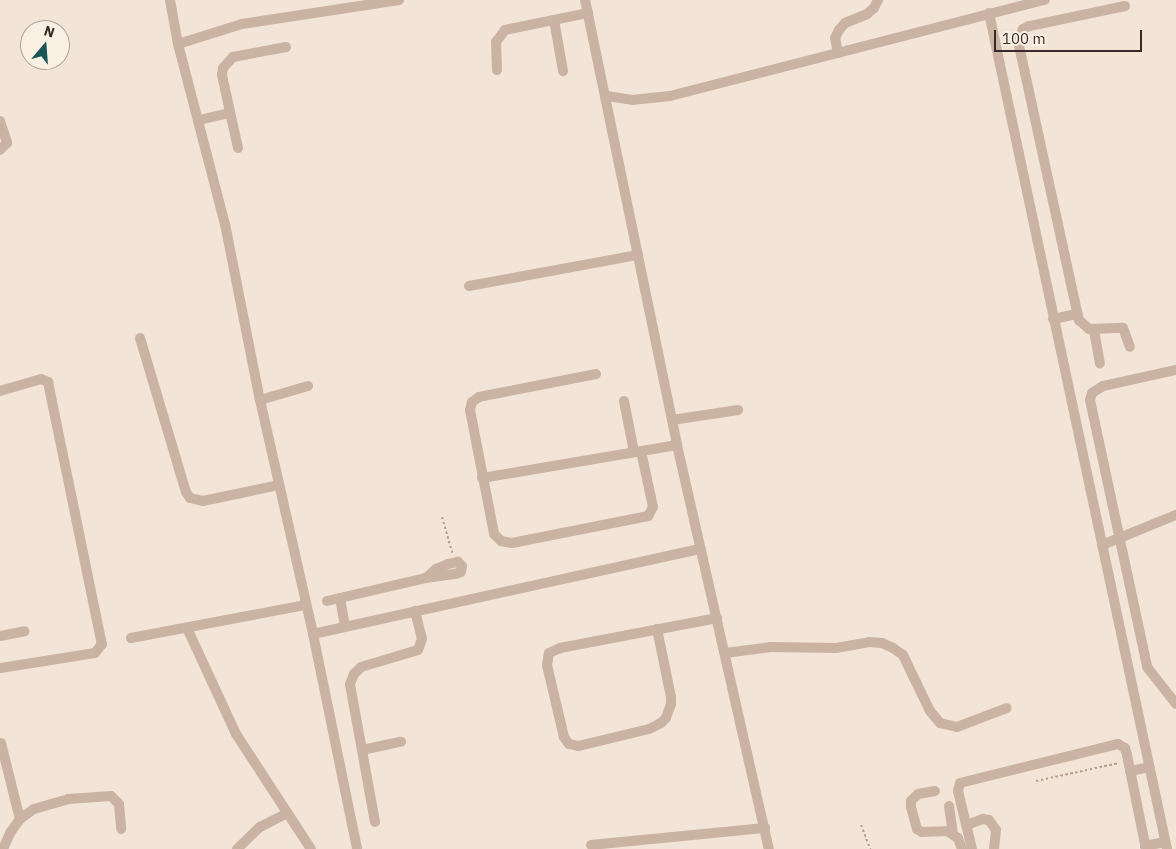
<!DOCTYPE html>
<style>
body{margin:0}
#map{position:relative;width:1176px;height:849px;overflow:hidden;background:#f2e4d7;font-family:"IBM Plex Sans",sans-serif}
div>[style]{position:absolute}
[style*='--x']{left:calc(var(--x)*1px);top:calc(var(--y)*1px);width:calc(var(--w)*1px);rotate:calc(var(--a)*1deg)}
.path>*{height:2px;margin-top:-1px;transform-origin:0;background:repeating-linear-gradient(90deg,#b69d8d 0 2.5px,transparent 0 5px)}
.minor>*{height:10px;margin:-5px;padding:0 5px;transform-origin:5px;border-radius:5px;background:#cab3a3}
span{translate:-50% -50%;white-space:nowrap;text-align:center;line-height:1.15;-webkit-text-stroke:5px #faefe3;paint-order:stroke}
.north{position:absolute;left:20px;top:20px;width:50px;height:50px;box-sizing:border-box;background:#faefe3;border:1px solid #aba097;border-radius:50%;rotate:18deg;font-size:14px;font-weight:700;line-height:20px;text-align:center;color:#352a25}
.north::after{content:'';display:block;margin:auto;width:18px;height:22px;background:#195658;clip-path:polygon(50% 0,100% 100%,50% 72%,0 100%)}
.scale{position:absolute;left:994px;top:30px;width:148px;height:22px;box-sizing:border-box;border:2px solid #352a25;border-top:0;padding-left:6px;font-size:15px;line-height:18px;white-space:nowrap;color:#352a25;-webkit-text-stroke:4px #faefe3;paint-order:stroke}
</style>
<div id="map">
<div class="path">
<i style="--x:442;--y:517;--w:37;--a:74"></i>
<i style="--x:1036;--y:781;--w:85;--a:-12.2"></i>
<i style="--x:861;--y:825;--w:26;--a:69"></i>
</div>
<div class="minor">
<i style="--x:170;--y:0;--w:45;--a:79.7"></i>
<i style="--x:178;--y:44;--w:186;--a:75.4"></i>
<i style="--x:225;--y:224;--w:179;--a:78.8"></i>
<i style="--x:260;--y:400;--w:240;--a:77.2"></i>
<i style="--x:313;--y:634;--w:219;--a:78.4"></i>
<i style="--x:585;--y:0;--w:454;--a:78.3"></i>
<i style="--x:677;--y:445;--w:414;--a:77.2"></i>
<i style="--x:1125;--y:6;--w:98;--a:168.2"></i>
<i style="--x:1029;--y:26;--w:7;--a:153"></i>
<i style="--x:1023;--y:29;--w:13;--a:113"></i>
<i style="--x:1018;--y:41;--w:286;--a:77.7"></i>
<i style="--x:1079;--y:320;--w:13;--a:42"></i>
<i style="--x:1089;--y:329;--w:34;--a:-2"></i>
<i style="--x:1123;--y:328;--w:20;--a:70"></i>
<i style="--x:989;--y:13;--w:855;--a:77.98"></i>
<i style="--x:554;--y:20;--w:52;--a:80"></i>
<i style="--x:178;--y:44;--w:67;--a:-17.4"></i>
<i style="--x:242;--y:24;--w:159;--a:-8.7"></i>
<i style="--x:838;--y:53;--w:15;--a:-101"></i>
<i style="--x:835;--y:38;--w:9;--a:-63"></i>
<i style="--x:839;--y:30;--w:9;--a:-49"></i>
<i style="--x:845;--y:23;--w:24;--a:-22"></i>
<i style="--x:867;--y:14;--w:9;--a:-41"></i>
<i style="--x:874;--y:8;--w:9;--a:-63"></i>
<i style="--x:497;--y:70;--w:28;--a:-92"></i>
<i style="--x:496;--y:42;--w:15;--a:-53"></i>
<i style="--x:505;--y:30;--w:85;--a:-11.6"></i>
<i style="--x:607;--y:96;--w:25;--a:9"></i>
<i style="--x:632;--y:100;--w:38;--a:-6"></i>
<i style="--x:670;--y:96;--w:387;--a:-14.4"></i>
<i style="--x:199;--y:120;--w:32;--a:-13"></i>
<i style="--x:0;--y:121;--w:23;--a:72"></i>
<i style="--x:7;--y:143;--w:10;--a:135"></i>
<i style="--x:238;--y:148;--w:75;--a:-102.4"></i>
<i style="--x:222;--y:75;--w:7;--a:-82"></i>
<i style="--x:223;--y:68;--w:15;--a:-48"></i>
<i style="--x:233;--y:57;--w:54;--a:-10.7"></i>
<i style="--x:469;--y:286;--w:172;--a:-10.4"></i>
<i style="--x:1053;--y:319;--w:25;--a:-12"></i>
<i style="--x:1094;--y:330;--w:34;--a:80"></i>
<i style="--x:140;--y:338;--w:161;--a:73.4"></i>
<i style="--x:186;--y:492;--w:7;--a:56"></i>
<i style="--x:190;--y:498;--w:13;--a:13"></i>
<i style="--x:203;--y:501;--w:78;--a:-11.9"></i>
<i style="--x:1176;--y:370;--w:75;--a:167.6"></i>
<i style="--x:1103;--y:386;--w:13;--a:148"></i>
<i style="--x:1092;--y:393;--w:7;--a:106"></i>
<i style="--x:1090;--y:400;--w:273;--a:77.9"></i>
<i style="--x:1147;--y:667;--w:47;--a:51.9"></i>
<i style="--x:596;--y:374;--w:119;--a:168.9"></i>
<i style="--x:479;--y:397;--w:9;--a:144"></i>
<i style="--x:472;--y:402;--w:8;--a:104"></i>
<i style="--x:470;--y:410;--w:126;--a:79"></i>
<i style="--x:494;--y:534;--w:10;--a:45"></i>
<i style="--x:501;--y:541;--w:11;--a:10"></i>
<i style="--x:512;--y:543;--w:139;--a:-11.2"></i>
<i style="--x:648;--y:516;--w:10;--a:-61"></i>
<i style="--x:653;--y:507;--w:57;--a:-102.1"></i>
<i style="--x:0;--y:391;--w:43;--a:-16.3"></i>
<i style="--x:41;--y:379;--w:8;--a:23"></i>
<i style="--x:48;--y:382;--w:268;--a:78.4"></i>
<i style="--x:102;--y:644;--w:11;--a:128"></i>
<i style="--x:95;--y:653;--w:96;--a:171"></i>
<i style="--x:260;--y:400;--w:50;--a:-16.3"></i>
<i style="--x:624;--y:401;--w:52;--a:78.9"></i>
<i style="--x:672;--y:420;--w:67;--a:-8.6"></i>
<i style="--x:482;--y:478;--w:198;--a:-9.6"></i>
<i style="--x:1102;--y:545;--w:80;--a:-22.1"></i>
<i style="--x:340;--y:598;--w:29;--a:80"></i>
<i style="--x:327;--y:601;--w:102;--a:-13.1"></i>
<i style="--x:426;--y:578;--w:30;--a:-8"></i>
<i style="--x:456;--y:574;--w:5;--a:-22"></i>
<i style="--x:461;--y:572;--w:6;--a:-81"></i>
<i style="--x:462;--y:566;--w:6;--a:-135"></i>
<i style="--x:458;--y:562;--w:10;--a:169"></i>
<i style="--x:448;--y:564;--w:13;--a:157"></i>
<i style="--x:436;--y:569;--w:13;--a:138"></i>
<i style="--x:187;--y:628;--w:117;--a:65.2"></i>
<i style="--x:236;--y:734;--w:137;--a:56.9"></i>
<i style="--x:657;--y:629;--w:69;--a:78.4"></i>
<i style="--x:671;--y:697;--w:7;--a:90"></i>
<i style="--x:671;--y:704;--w:15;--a:110"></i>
<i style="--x:666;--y:718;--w:7;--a:135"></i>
<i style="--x:661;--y:723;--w:13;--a:153"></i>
<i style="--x:649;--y:729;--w:73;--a:166.5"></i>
<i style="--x:578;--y:746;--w:9;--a:-167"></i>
<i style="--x:569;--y:744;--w:9;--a:-126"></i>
<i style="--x:564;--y:737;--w:74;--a:-103.3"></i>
<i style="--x:547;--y:665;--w:12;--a:-81"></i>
<i style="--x:549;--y:653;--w:12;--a:-24"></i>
<i style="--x:560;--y:648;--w:160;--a:-10.8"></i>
<i style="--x:313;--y:634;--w:397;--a:-12.4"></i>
<i style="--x:0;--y:636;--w:25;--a:-11"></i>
<i style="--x:131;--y:638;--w:178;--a:-10.7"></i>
<i style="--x:725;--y:653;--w:46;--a:-7.4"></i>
<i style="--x:771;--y:647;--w:65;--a:0.9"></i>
<i style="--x:836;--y:648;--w:34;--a:-10"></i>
<i style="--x:869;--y:642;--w:13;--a:4"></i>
<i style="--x:882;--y:643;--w:12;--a:24"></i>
<i style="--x:893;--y:648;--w:12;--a:35"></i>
<i style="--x:903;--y:655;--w:62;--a:64.3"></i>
<i style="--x:930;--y:711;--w:16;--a:50"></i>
<i style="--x:940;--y:723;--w:17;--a:13"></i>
<i style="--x:957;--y:727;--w:53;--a:-20.8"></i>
<i style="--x:1;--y:743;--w:78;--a:76"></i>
<i style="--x:362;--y:750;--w:40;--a:-12"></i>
<i style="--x:1130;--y:771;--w:20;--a:-11"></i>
<i style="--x:935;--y:791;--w:17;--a:170"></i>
<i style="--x:918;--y:794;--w:10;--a:135"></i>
<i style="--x:911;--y:801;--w:6;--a:90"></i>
<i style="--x:911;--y:807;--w:23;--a:75"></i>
<i style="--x:917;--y:829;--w:6;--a:31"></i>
<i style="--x:922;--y:832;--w:25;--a:-2"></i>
<i style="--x:947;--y:831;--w:13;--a:32"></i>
<i style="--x:958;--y:838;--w:12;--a:70"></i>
<i style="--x:949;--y:806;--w:28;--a:82"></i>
<i style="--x:375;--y:822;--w:140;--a:-100.3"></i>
<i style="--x:350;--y:684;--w:11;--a:-68"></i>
<i style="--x:354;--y:674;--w:10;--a:-45"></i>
<i style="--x:361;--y:667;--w:59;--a:-16.6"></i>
<i style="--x:418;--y:650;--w:12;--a:-70"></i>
<i style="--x:422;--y:639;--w:29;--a:-104"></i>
<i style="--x:967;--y:825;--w:17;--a:-21"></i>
<i style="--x:983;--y:819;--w:6;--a:9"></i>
<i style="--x:989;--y:820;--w:12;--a:55"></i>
<i style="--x:996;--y:830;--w:19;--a:96"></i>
<i style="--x:591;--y:845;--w:175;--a:-5.6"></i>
<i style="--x:1145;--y:846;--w:20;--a:-11"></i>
<i style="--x:3;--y:849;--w:17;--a:-66"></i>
<i style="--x:10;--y:833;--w:17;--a:-54"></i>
<i style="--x:20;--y:819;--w:17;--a:-36"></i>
<i style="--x:34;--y:809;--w:35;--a:-16"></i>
<i style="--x:68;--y:799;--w:43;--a:-4"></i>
<i style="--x:111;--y:796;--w:11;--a:45"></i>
<i style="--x:119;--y:804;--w:25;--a:85"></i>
<i style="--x:237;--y:849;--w:32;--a:-44"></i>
<i style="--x:260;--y:827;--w:30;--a:-27"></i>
<i style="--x:972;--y:849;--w:60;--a:-103.6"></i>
<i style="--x:958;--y:791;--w:8;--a:-76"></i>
<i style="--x:960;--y:783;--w:163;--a:-13.9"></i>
<i style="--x:1118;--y:744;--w:8;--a:30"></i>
<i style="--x:1125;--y:748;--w:7;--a:74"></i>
<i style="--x:1127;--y:755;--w:96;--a:78.6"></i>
</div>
<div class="north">N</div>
<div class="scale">100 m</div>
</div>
